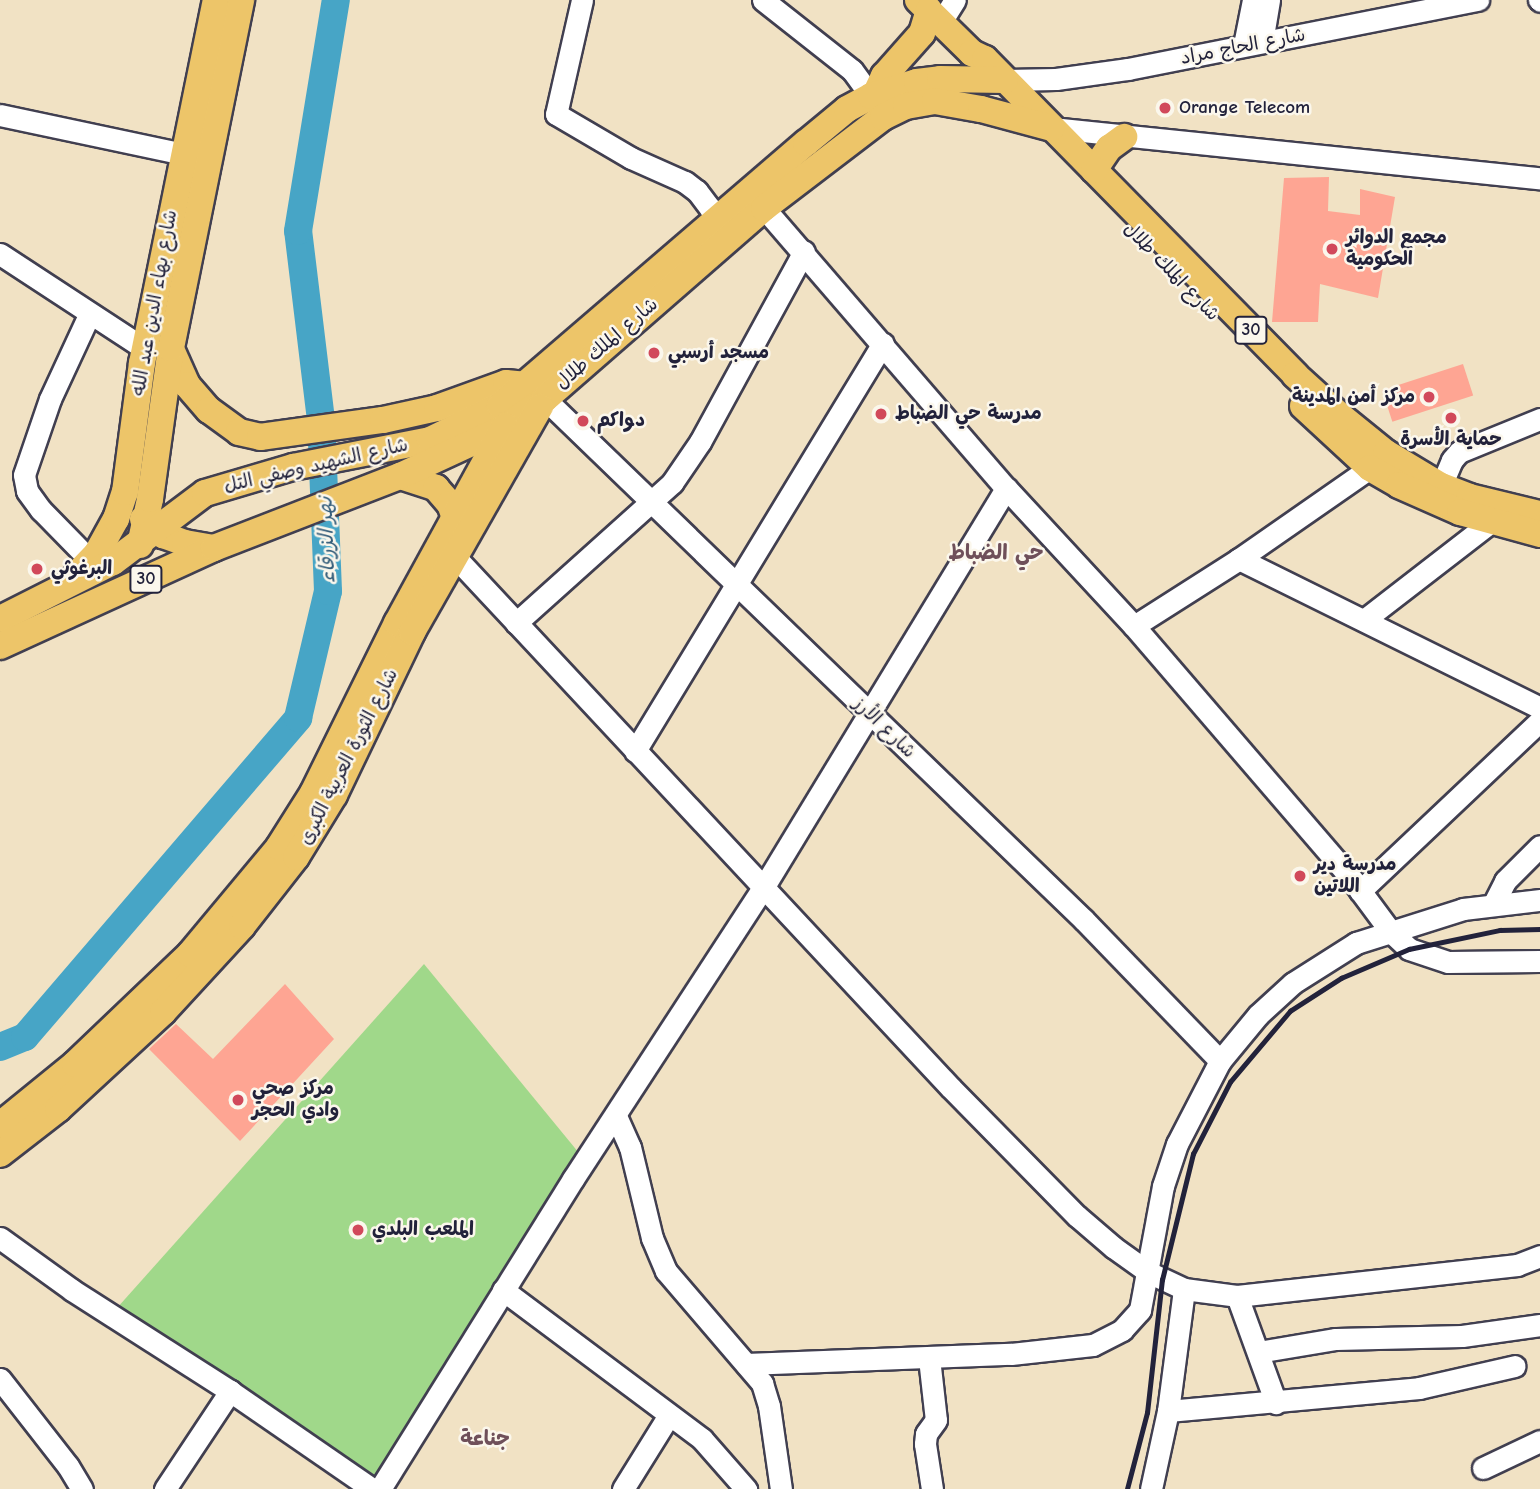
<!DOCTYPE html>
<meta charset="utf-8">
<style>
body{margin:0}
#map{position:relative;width:1540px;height:1489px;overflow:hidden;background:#f1e2c4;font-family:"Comic Neue","Playpen Sans Arabic",sans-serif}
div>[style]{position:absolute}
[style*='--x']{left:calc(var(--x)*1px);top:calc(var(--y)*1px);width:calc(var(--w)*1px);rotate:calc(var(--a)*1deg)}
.green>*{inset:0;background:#a0d88a}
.river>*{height:28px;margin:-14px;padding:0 14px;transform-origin:14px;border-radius:14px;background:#47a5c6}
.building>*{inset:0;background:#fea593;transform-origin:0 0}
.roads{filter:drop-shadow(2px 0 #413f50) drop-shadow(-2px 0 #413f50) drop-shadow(0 2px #413f50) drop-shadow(0 -2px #413f50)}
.minor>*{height:21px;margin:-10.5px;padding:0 10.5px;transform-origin:10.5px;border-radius:10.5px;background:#fff}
.major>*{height:26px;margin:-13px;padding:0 13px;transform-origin:13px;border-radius:13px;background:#edc569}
.rail>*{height:4.5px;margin:-2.25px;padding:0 2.25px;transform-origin:2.25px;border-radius:2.25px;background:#22223b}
.dots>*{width:19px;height:19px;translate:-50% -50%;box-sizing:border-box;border:4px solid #fbf7ec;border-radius:50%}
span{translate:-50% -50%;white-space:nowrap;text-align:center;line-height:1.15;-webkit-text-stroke:5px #fbf7ec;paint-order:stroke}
.shield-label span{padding:2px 5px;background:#fbf7ec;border:2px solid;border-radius:5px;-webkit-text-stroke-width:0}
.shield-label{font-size:18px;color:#22223b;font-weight:700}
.street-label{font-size:19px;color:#22223b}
.poi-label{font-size:19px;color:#22223b;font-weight:700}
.left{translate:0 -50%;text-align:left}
.right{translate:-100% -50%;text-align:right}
.water-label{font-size:21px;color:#335d7a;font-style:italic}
.neighbourhood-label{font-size:21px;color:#6f505a;font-weight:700}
</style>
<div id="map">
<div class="green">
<i style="clip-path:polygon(424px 964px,579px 1153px,376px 1482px,117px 1308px)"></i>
</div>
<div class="river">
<i style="--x:0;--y:1047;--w:27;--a:-22"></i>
<i style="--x:25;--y:1037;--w:420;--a:-49.4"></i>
<i style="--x:298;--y:718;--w:130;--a:-76.7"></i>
<i style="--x:328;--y:591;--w:171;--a:-92.3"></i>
<i style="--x:321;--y:420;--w:190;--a:-96.9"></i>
<i style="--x:298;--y:231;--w:234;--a:-80.7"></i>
</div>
<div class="building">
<i style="clip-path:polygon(1329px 177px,1328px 211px,1360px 215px,1360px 189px,1395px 197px,1378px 298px,1320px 284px,1318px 322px,1272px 322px,1284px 178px)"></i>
<i style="left:1463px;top:364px;width:33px;height:85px;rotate:72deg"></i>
<i style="clip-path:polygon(285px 984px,334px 1039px,240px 1141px,149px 1049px,176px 1024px,213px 1059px)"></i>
</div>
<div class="roads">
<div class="minor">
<i style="--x:582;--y:0;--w:117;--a:102.8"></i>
<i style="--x:556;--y:114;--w:87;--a:30.4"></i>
<i style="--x:631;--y:158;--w:59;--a:24"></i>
<i style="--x:685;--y:182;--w:15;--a:37"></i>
<i style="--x:697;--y:191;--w:21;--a:53"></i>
<i style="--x:710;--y:208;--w:13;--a:67"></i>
<i style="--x:763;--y:0;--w:113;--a:38.2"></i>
<i style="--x:852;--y:70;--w:32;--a:54"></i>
<i style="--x:1539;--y:0;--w:1;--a:45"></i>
<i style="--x:941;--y:22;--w:26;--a:-58"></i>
<i style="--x:1262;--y:42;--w:43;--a:-80.5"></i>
<i style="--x:1244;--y:45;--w:46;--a:-78.7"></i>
<i style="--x:1005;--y:80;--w:51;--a:-1.1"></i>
<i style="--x:1056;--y:79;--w:73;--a:-7.9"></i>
<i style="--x:1128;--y:69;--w:357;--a:-11.2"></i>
<i style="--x:0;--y:115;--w:187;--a:12"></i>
<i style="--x:1052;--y:128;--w:491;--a:5.9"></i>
<i style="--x:764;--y:208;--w:370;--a:49.2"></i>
<i style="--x:1006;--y:488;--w:188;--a:47.2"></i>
<i style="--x:1134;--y:626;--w:336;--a:49.3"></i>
<i style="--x:1353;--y:881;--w:62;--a:53.5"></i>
<i style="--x:1390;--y:931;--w:26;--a:43"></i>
<i style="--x:1409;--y:949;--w:41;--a:18.4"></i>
<i style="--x:1448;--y:962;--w:92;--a:-0.6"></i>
<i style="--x:0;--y:254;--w:173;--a:33.2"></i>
<i style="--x:89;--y:315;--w:93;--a:114.9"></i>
<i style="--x:50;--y:399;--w:80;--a:108.9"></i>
<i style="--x:24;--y:475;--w:16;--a:79"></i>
<i style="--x:27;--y:491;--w:24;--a:54"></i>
<i style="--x:41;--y:510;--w:71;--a:45.6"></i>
<i style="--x:545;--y:399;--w:750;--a:44.03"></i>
<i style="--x:1084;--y:920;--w:196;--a:46"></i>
<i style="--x:1441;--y:486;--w:28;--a:-67"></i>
<i style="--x:1452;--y:460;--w:11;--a:-49"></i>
<i style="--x:1459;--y:452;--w:87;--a:-22.2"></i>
<i style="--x:456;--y:558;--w:725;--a:46.96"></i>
<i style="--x:951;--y:1088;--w:180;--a:45.5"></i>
<i style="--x:1077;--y:1216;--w:48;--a:40.7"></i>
<i style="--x:1113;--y:1247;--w:43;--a:35.5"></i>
<i style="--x:1148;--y:1272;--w:40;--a:25"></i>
<i style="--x:1184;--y:1289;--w:53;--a:7.5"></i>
<i style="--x:1237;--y:1296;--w:282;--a:-6.3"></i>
<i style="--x:1517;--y:1265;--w:25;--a:-21"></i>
<i style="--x:1239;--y:559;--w:336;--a:26.3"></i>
<i style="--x:1364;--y:620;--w:160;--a:-37.7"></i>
<i style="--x:516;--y:623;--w:210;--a:-41.9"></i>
<i style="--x:672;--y:483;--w:50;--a:-55.7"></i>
<i style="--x:700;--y:442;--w:217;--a:-61.4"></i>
<i style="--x:1134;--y:626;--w:125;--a:-32.5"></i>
<i style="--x:1239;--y:559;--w:160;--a:-34.8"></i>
<i style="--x:635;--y:751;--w:477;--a:-58.7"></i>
<i style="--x:1360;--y:891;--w:248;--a:-43.4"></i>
<i style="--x:1494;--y:903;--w:25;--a:-63"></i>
<i style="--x:1505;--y:881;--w:49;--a:-45"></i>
<i style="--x:616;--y:1116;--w:34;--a:66"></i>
<i style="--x:630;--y:1147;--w:94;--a:76.4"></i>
<i style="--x:652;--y:1238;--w:36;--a:67"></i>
<i style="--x:666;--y:1271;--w:148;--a:49.4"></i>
<i style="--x:762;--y:1383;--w:24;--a:73"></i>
<i style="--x:769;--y:1406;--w:84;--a:81.8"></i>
<i style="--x:0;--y:1238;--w:89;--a:35.8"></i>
<i style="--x:72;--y:1290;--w:188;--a:32.6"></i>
<i style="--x:230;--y:1391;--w:173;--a:34.6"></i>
<i style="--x:503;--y:1290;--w:249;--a:36.8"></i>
<i style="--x:702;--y:1439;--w:67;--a:48.7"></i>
<i style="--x:1237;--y:1296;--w:114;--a:70"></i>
<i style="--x:1258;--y:1352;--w:79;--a:-9.5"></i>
<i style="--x:1336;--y:1339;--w:126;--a:-1.4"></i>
<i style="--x:1462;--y:1336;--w:79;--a:-8"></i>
<i style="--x:929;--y:1358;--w:62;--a:83.6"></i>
<i style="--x:936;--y:1420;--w:17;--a:126"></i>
<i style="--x:926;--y:1434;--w:10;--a:96"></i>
<i style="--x:925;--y:1444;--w:46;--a:81.2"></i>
<i style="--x:746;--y:1364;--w:265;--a:-2.2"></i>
<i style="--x:1011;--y:1354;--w:82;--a:-6.3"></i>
<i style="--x:1093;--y:1345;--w:33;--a:-27"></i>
<i style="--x:1122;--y:1330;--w:27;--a:-48"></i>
<i style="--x:1140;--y:1310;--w:126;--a:-79.5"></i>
<i style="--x:1163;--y:1186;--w:44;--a:-71.6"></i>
<i style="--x:1177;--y:1144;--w:93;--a:-62.6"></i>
<i style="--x:1220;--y:1061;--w:60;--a:-50.4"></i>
<i style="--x:1258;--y:1015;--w:47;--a:-42.4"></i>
<i style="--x:1293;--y:983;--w:75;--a:-32.4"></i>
<i style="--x:1356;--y:943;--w:112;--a:-17.6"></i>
<i style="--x:1463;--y:909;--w:78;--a:-6.7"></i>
<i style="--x:0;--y:1379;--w:110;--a:52"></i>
<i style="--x:68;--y:1466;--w:27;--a:59"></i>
<i style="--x:1168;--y:1411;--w:252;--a:-5.2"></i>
<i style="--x:1419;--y:1388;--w:98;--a:-12.9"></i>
<i style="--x:1483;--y:1468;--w:63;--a:-25.3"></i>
<i style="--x:165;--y:1489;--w:118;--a:-56.4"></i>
<i style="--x:380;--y:1489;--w:365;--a:-58.1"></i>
<i style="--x:573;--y:1179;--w:348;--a:-56.9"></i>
<i style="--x:763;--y:888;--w:468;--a:-58.7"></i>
<i style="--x:623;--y:1489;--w:87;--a:-58.1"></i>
<i style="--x:1151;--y:1489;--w:80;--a:-77.7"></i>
<i style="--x:1168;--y:1411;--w:123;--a:-82.5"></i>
</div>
<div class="major">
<i style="--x:918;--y:0;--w:76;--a:44.5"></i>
<i style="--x:972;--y:53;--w:14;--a:25"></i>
<i style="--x:985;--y:59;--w:443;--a:45.5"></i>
<i style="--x:1295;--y:375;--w:58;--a:42.2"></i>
<i style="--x:1338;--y:414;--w:62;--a:39.1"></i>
<i style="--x:1386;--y:453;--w:64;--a:31"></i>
<i style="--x:1441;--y:486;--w:30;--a:21"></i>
<i style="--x:1469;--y:497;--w:73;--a:13.5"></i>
<i style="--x:876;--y:93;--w:19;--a:-65"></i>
<i style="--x:884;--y:76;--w:57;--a:-48.5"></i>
<i style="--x:922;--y:33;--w:24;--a:-73"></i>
<i style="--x:1094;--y:170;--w:27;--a:-56"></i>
<i style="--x:1109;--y:148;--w:19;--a:-36"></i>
<i style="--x:171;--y:349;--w:39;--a:66"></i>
<i style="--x:187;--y:385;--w:33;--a:49"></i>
<i style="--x:209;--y:410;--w:37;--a:36"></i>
<i style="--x:239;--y:432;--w:22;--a:13"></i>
<i style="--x:260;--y:437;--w:124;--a:-7.9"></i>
<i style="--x:383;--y:420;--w:55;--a:-12.5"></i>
<i style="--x:437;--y:408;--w:73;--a:-19.9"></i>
<i style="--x:506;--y:383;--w:21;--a:5"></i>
<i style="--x:1303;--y:406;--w:91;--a:42.8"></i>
<i style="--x:1370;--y:468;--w:34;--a:30"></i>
<i style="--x:1399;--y:485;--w:67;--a:23.9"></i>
<i style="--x:1460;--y:512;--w:83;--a:15.4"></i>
<i style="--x:400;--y:476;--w:38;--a:18"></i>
<i style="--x:436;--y:488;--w:21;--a:49"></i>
<i style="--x:450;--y:504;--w:15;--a:70"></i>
<i style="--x:143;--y:519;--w:26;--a:39"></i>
<i style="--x:163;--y:535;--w:23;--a:20"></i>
<i style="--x:185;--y:543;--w:29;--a:10"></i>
<i style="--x:140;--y:545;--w:47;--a:-77.7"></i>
<i style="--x:150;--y:499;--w:152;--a:-82.1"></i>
<i style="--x:171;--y:348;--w:355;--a:-78.6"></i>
<i style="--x:77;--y:574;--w:29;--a:-46"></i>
<i style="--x:97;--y:553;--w:39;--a:-61"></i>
<i style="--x:116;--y:519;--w:28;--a:-72"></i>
<i style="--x:125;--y:492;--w:130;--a:-82.5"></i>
<i style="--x:142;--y:363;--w:370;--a:-78.5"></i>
<i style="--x:0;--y:619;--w:127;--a:-26.8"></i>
<i style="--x:113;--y:562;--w:115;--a:-36.9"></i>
<i style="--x:205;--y:493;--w:92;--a:-16.5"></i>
<i style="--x:293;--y:467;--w:140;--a:-11.1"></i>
<i style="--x:430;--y:440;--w:78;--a:-25.9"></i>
<i style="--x:500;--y:406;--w:403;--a:-40.7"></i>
<i style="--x:806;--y:143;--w:53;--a:-39.7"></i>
<i style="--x:847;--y:109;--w:27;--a:-28"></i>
<i style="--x:871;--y:96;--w:48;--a:-16.9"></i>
<i style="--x:917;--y:82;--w:23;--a:-7"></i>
<i style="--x:940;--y:79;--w:65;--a:0.9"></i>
<i style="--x:0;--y:646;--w:235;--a:-24.6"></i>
<i style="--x:214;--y:548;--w:199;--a:-21.2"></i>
<i style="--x:400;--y:476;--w:115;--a:-24.8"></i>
<i style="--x:504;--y:428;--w:50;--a:-35.3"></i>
<i style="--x:545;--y:399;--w:291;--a:-41.1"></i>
<i style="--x:764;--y:208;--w:150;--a:-37.4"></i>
<i style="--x:883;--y:117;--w:25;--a:-26"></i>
<i style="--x:906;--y:106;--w:29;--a:-10"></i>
<i style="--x:935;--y:101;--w:47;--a:9.9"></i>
<i style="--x:981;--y:109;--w:73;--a:15"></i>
<i style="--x:0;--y:1125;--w:97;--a:-39.1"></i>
<i style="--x:75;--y:1064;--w:159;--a:-43.7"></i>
<i style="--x:190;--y:954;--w:139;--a:-50.2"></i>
<i style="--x:279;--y:847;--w:64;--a:-57.8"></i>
<i style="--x:313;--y:793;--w:190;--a:-63.7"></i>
<i style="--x:397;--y:623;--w:225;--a:-61.3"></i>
<i style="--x:0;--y:1154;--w:73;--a:-37.8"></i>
<i style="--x:58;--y:1109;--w:143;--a:-42.7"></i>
<i style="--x:163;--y:1012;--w:117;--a:-47.4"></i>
<i style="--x:242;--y:926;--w:88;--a:-52"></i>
<i style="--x:296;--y:857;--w:73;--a:-58.5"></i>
<i style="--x:334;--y:795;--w:181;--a:-64.4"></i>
<i style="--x:412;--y:632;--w:259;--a:-60.4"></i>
</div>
</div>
<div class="rail">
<i style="--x:1127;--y:1489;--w:79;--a:-75.3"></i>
<i style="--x:1147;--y:1413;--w:134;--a:-83.6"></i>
<i style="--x:1162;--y:1280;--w:130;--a:-76.2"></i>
<i style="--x:1193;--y:1154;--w:81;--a:-62.8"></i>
<i style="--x:1230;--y:1082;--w:93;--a:-49.8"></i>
<i style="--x:1290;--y:1011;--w:61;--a:-32.9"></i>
<i style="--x:1341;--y:978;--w:74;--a:-23.1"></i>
<i style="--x:1409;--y:949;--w:93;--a:-11.8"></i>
<i style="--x:1500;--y:930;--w:40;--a:-1.4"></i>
</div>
<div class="dots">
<i style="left:1165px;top:108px;background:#d1495b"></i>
<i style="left:1332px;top:249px;background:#d1495b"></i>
<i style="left:654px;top:353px;background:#d1495b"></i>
<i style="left:1429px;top:397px;background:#d1495b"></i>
<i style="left:881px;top:414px;background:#d1495b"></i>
<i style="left:1451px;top:418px;background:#d1495b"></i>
<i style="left:583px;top:421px;background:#d1495b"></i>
<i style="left:37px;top:569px;background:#d1495b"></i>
<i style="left:1300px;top:876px;background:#d1495b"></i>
<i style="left:238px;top:1100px;background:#d1495b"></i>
<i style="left:358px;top:1230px;background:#d1495b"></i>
</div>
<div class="shield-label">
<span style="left:1251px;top:330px">30</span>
<span style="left:146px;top:579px">30</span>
</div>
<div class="street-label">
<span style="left:1243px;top:47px;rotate:-11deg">شارع الحاج مراد</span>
<span style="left:1171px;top:272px;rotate:46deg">شارع الملك طلال</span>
<span style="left:155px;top:303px;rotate:-80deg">شارع بهاء الدين عبد الله</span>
<span style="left:607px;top:344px;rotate:-41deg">شارع الملك طلال</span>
<span style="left:316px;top:466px;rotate:-13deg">شارع الشهيد وصفي التل</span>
<span style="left:884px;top:728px;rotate:44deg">شارع الأرز</span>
<span style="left:349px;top:757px;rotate:-63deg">شارع الثورة العربية الكبرى</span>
</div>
<div class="poi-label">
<span class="left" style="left:1179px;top:108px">Orange Telecom</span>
<span class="left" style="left:1346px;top:249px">مجمع الدوائر<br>الحكومية</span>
<span class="left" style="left:668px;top:353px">مسجد أرسبي</span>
<span class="right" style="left:1415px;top:397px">مركز أمن المدينة</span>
<span class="left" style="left:895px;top:414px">مدرسة حي الضباط</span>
<span class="left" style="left:597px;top:421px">دواكم</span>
<span style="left:1451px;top:440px">حماية الأسرة</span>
<span class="left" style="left:51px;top:569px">البرغوثي</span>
<span class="left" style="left:1314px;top:876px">مدرسة دير<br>اللاتين</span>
<span class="left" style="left:252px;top:1100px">مركز صحي<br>وادي الحجر</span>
<span class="left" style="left:372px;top:1230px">الملعب البلدي</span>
</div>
<div class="water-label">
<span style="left:326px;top:540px;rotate:-92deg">نهر الزرقاء</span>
</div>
<div class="neighbourhood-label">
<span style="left:996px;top:552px">حي الضباط</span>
<span style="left:485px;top:1438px">جناعة</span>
</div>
</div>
